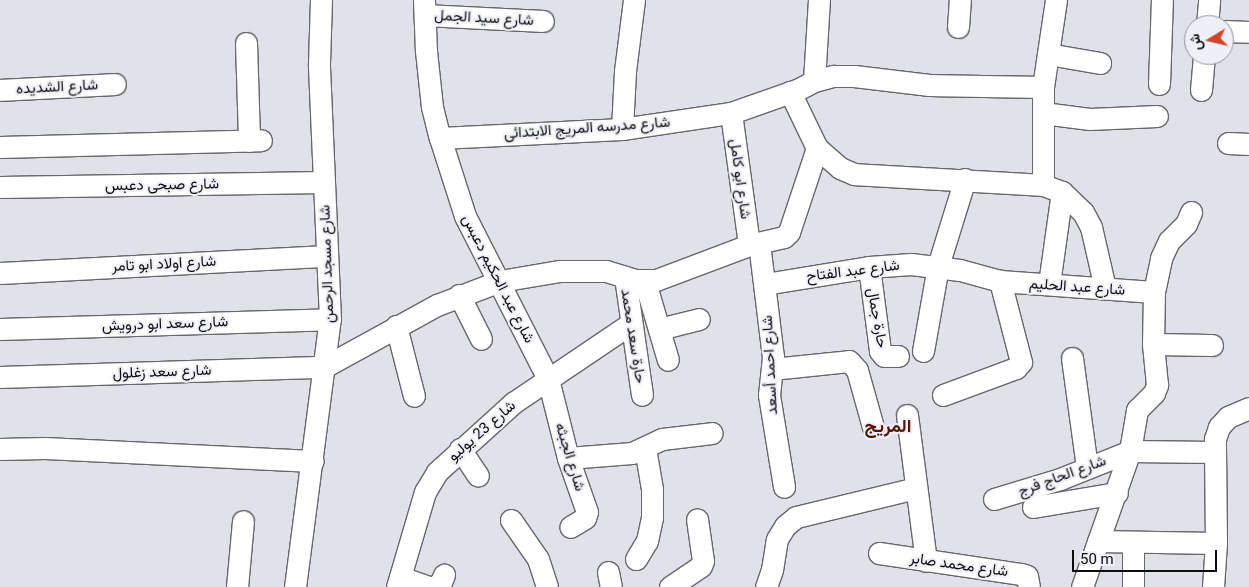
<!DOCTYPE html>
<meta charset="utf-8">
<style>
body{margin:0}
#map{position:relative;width:1249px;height:587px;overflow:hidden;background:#e1e2e9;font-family:Roboto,Vazirmatn,sans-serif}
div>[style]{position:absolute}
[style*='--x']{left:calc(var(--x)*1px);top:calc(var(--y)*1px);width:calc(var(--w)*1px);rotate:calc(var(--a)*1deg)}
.roads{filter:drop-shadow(1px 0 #66676d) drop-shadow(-1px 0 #66676d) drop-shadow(0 1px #66676d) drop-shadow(0 -1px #66676d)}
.minor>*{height:21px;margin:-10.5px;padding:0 10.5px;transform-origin:10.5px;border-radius:10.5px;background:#fff}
span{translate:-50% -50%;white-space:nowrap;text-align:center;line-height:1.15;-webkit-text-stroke:4px #eeeff7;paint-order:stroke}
.street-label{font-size:15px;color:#0d0d0f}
.quarter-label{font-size:18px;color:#571506;font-weight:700}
.north{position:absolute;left:1184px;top:15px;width:50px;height:50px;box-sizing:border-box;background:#eeeff7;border:1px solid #94959a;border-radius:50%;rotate:261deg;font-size:14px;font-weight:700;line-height:20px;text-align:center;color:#0d0d0f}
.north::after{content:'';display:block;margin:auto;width:18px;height:22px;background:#d04627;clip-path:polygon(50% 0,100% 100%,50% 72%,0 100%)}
.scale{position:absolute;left:1072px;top:550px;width:145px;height:22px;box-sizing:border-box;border:2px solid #0d0d0f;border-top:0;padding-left:6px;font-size:15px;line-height:18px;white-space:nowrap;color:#0d0d0f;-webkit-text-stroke:4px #eeeff7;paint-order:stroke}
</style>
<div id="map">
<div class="roads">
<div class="minor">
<i style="--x:424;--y:0;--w:51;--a:87.8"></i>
<i style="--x:426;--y:51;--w:56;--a:83.9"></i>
<i style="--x:432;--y:107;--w:32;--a:76"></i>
<i style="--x:440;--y:138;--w:82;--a:72.2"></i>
<i style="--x:465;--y:216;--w:183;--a:63"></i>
<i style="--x:548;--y:379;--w:81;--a:75.8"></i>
<i style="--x:568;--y:458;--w:57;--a:70.6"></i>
<i style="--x:587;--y:512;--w:6;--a:108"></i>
<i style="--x:585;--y:518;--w:17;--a:149"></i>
<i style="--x:1056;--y:0;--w:88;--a:98.5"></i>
<i style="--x:1043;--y:87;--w:98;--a:90"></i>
<i style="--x:1043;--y:185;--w:20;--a:20"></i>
<i style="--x:1062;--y:192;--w:29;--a:44"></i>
<i style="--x:1083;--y:212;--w:17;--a:62"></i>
<i style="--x:1091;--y:227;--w:63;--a:77.1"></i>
<i style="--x:425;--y:15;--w:118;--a:2.9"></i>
<i style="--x:1207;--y:25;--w:25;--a:-85"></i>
<i style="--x:958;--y:27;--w:27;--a:-86"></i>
<i style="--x:1224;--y:31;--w:25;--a:2"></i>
<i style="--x:246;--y:43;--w:98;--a:88.2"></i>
<i style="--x:1048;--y:54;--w:53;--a:9.8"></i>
<i style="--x:814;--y:81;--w:81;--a:-86.5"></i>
<i style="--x:1159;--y:84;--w:84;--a:-88"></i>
<i style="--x:0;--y:90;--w:115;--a:-3"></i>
<i style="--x:1201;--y:90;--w:35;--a:-85"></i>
<i style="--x:790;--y:92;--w:62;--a:64.3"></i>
<i style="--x:817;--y:148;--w:30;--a:41"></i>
<i style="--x:840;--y:168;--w:15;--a:23"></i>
<i style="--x:854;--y:174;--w:189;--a:3.3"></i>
<i style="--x:731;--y:113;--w:133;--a:82.2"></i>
<i style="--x:1043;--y:113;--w:47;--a:7.3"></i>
<i style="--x:1090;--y:119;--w:67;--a:-2.6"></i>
<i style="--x:622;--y:129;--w:58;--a:-87"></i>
<i style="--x:625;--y:71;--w:72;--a:-82.8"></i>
<i style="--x:440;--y:138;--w:182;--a:-2.8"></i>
<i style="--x:622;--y:129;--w:110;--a:-8.4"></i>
<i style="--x:731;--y:113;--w:72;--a:-19.4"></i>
<i style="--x:799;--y:89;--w:17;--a:-28"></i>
<i style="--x:814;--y:81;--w:20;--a:-15"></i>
<i style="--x:833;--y:76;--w:21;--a:0"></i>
<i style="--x:854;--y:76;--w:76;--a:6.8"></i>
<i style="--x:929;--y:85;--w:114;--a:1"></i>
<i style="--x:1228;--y:143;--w:21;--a:3"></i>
<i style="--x:0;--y:147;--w:261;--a:-1.5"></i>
<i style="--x:0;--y:187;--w:324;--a:-0.9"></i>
<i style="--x:759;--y:243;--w:115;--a:83"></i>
<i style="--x:773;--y:357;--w:38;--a:96"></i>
<i style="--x:769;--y:395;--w:93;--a:80.7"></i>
<i style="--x:869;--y:267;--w:85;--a:82.5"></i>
<i style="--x:880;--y:351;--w:6;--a:51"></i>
<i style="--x:884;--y:356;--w:14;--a:0"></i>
<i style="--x:0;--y:273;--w:327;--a:-3"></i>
<i style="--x:625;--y:277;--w:119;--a:81.8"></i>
<i style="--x:645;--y:282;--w:81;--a:73.6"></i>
<i style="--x:765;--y:284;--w:105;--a:-9.3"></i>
<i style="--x:869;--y:267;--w:42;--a:-4.1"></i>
<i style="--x:911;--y:264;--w:49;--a:7"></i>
<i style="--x:960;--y:270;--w:41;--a:15.4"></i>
<i style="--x:1000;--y:281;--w:154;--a:4.1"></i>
<i style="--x:1049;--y:284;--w:93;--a:-82"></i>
<i style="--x:459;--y:295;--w:49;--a:63.4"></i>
<i style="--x:396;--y:326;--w:72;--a:75.6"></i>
<i style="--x:0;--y:329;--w:330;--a:-1.7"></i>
<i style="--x:659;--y:329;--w:41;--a:-14"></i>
<i style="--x:1153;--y:344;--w:59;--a:1"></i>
<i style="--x:923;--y:351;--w:86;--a:-80"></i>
<i style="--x:938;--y:266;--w:91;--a:-72.8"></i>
<i style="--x:1072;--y:358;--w:111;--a:82.2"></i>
<i style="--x:772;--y:369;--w:77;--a:-5.9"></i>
<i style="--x:849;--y:361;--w:12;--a:48"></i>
<i style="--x:857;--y:370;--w:59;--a:74.3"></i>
<i style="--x:0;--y:377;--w:324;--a:-1.8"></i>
<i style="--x:324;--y:367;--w:129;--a:-28.8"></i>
<i style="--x:437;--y:305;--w:67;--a:-20.9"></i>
<i style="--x:500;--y:281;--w:61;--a:-9.5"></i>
<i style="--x:560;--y:271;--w:46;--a:0"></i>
<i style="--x:606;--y:271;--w:30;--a:17"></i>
<i style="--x:635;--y:280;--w:21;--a:0"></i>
<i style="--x:656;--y:280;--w:99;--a:-20.6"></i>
<i style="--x:749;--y:245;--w:36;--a:-13"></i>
<i style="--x:784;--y:237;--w:7;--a:-45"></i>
<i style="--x:789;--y:232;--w:89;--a:-71.6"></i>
<i style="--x:943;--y:395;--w:78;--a:-20.3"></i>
<i style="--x:1016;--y:368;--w:8;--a:-50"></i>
<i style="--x:1021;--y:362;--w:84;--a:-104.5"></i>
<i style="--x:907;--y:415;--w:147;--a:82.6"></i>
<i style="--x:0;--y:449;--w:45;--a:-1.3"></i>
<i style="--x:45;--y:448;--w:268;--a:2.8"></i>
<i style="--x:460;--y:449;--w:32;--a:56"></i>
<i style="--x:568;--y:458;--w:64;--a:-4.5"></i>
<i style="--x:632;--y:453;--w:33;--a:-25"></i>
<i style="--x:662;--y:439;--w:50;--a:-6.8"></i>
<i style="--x:994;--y:499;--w:69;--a:-16.9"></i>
<i style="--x:1060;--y:479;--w:75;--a:-21.8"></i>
<i style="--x:1130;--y:451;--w:84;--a:0.7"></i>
<i style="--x:1033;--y:507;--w:85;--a:-9.5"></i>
<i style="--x:511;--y:520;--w:47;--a:55.3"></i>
<i style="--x:538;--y:559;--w:29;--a:72"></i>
<i style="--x:1098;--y:541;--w:118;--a:1"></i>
<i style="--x:879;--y:553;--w:144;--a:8.4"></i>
<i style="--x:1021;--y:574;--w:6;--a:18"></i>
<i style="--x:1027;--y:576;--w:11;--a:80"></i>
<i style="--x:636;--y:559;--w:21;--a:-59"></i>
<i style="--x:647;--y:541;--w:25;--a:-78"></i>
<i style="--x:652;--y:517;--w:28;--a:-90"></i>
<i style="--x:652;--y:489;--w:42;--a:-99.7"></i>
<i style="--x:608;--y:572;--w:15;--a:79"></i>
<i style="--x:400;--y:577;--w:31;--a:19"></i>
<i style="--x:237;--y:587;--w:66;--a:-84.8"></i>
<i style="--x:295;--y:587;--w:270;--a:-82.6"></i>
<i style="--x:330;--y:319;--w:256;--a:-92.5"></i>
<i style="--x:319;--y:63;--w:63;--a:-88.2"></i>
<i style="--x:397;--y:587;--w:99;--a:-73.6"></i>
<i style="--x:425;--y:492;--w:23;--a:-59"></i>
<i style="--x:437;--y:472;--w:103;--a:-42.2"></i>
<i style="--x:513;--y:403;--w:141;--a:-34"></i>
<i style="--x:435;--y:587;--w:8;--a:-40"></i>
<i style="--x:441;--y:582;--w:8;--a:-67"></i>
<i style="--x:670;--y:587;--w:37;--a:-34"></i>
<i style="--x:701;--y:566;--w:5;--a:-68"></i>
<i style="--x:703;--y:561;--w:42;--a:-98.1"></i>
<i style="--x:766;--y:587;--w:18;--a:-71"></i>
<i style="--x:772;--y:570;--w:31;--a:-81"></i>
<i style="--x:777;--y:539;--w:15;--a:-58"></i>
<i style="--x:785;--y:526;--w:14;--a:-39"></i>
<i style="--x:796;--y:517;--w:123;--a:-13.6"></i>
<i style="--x:1082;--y:587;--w:144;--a:-70.6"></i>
<i style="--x:1130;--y:451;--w:42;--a:-80.3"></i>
<i style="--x:1137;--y:410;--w:24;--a:-45"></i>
<i style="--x:1154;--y:393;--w:9;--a:-69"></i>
<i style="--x:1157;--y:385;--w:41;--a:-95.6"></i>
<i style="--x:1153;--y:344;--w:52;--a:-88.9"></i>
<i style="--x:1154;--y:292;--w:35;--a:-78"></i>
<i style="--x:1161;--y:258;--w:19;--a:-65"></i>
<i style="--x:1169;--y:241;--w:24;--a:-45"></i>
<i style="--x:1186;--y:224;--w:13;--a:-67"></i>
<i style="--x:1133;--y:587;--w:45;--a:-90"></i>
<i style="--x:1213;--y:587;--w:44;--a:-86.1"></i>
<i style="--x:1216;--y:543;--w:104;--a:-90.6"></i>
<i style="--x:1215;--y:439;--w:13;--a:-72"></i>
<i style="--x:1219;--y:427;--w:13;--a:-48"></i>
<i style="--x:1228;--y:417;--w:23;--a:-23"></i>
</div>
</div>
<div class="street-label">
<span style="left:484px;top:18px;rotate:3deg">شارع سيد الجمل</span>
<span style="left:57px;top:87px;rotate:-3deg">شارع الشديده</span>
<span style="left:587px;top:128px;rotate:-4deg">شارع مدرسه المريج الابتدائى</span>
<span style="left:740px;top:179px;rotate:82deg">شارع ابو كامل</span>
<span style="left:162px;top:185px;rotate:-1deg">شارع صبحى دعبس</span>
<span style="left:164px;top:264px;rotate:-3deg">شارع اولاد ابو تامر</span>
<span style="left:327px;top:264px;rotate:-92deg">شارع مسجد الرحمن</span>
<span style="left:853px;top:271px;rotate:-7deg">شارع عبد الفتاح</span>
<span style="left:498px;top:279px;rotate:63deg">شارع عبد الحكيم دعبس</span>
<span style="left:1077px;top:287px;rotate:4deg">شارع عبد الحليم</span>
<span style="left:877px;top:318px;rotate:80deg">حارة جمال</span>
<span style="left:165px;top:324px;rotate:-2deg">شارع سعد ابو درويش</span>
<span style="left:633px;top:336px;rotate:81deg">حارة سعد محمد</span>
<span style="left:770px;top:365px;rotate:-93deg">شارع احمد أسعد</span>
<span style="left:162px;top:372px;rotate:-2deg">شارع سعد زغلول</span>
<span style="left:482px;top:431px;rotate:-41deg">شارع 23 يوليو</span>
<span style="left:570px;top:457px;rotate:73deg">شارع الجبثه</span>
<span style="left:1062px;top:476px;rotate:-20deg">شارع الحاج فرج</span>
<span style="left:959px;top:565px;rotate:8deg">شارع محمد صابر</span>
</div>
<div class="quarter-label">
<span style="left:888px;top:426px">المريج</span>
</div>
<div class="north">ش</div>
<div class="scale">50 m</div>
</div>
